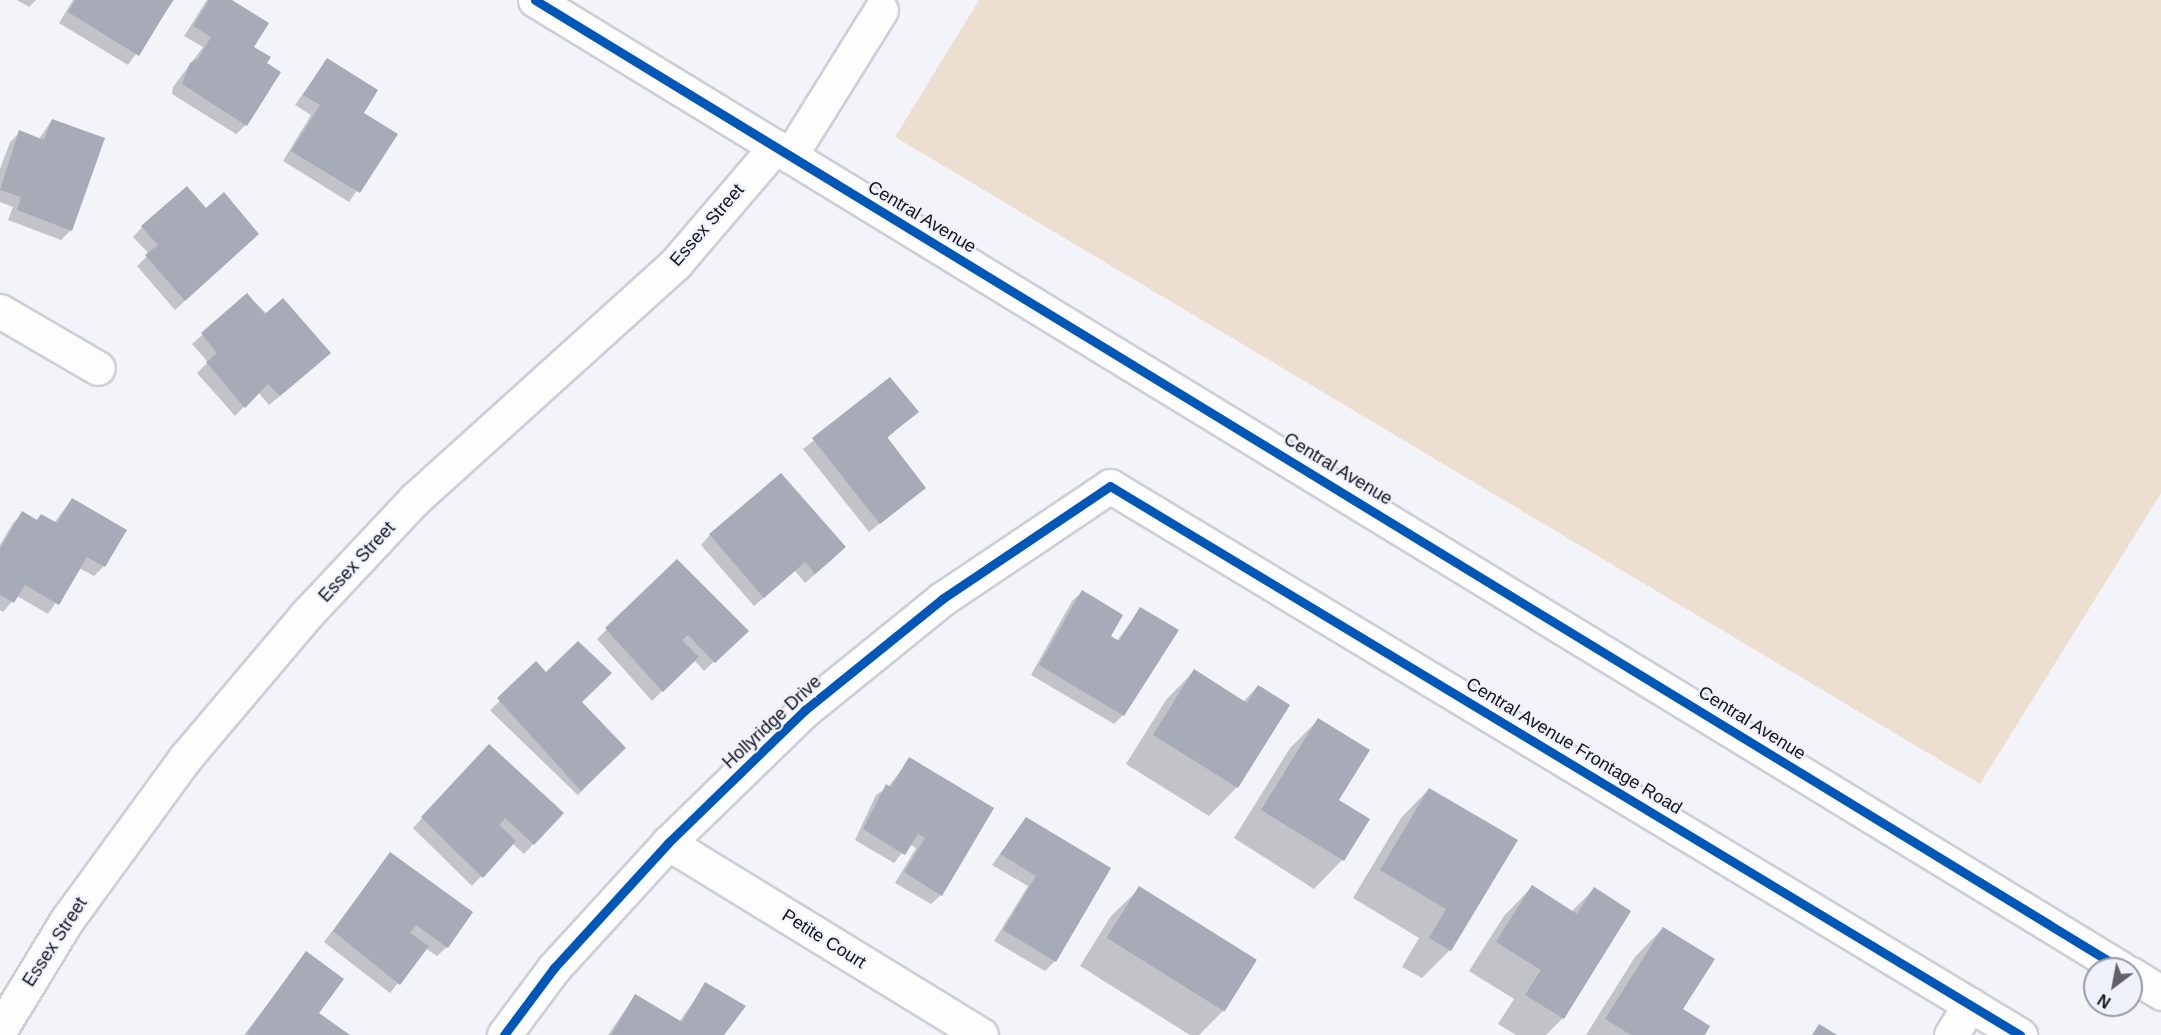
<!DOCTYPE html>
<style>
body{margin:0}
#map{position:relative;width:2161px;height:1035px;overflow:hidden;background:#f2f4fa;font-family:Arial,sans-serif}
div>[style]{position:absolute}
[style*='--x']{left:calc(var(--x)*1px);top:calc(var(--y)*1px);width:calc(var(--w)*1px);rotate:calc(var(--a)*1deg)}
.green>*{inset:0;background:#ecdfcf}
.shadow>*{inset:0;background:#0003;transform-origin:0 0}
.building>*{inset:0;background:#a7aab7;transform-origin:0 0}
.roads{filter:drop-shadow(2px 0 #cdcfd5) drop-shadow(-2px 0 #cdcfd5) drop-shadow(0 2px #cdcfd5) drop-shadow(0 -2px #cdcfd5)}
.minor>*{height:33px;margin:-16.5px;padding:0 16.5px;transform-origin:16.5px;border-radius:16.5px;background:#fdfdfe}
.major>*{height:33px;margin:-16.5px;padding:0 16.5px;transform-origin:16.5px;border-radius:16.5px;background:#fdfdfe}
.cycleway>*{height:9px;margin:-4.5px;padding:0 4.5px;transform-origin:4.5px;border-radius:4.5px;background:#0057b8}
span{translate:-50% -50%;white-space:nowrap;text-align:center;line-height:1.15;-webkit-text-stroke:4.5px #eff2fd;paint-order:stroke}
.street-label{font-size:18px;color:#13141b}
.north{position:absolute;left:2083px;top:957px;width:60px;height:60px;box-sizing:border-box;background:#eff2fd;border:2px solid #9799a3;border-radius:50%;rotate:212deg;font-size:16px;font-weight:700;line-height:24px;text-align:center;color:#13141b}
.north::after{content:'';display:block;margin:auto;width:21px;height:27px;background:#616269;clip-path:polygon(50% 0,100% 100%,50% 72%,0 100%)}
</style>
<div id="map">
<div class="green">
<i style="clip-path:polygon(979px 0,2161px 0,2161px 493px,1980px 784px,895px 137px)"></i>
</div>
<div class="shadow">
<i style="clip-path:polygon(17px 0,36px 0,29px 7px)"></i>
<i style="clip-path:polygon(73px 0,174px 0,128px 65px,59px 23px)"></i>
<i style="clip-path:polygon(207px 0,229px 0,252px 47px,246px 125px,236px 134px,172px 94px,173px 87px,203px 47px,184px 36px)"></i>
<i style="clip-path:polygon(327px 59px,362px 113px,396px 135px,349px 202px,283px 161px,311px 115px,295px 105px)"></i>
<i style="clip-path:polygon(52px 120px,71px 230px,61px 240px,8px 220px,13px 207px,0 202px,0 169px,10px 142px,20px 132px,39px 139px)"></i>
<i style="clip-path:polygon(206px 210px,248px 243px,175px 310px,137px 266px,149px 254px,133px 237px,142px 227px)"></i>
<i style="clip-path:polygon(247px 295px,319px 363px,269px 405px,258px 392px,235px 416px,197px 373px,208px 362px,192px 344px)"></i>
<i style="clip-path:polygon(890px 379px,917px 412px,886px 439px,924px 488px,869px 532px,803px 449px)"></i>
<i style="clip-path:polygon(72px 499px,125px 530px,104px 566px,94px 576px,79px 568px,48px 614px,17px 596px,3px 612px,0 610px,0 545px,13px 523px,23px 513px,36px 521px,41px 516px,54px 523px)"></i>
<i style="clip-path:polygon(710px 535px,835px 557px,805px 583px,795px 571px,754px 606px,701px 545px)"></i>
<i style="clip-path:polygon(677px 561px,746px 631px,704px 671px,694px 660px,652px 701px,597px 639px)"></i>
<i style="clip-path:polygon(1082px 592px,1109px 636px,1117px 641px,1140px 609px,1123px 715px,1114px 724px,1031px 675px,1072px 601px)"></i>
<i style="left:536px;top:663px;width:122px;height:66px;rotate:44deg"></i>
<i style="clip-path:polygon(1194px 671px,1243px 702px,1258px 686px,1237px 787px,1209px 816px,1126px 764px,1166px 700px)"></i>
<i style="clip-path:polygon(1318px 720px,1337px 800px,1368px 819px,1342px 860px,1314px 889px,1234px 838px,1290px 748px)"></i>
<i style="clip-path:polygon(479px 755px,562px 813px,524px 854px,512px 843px,472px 886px,413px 828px)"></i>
<i style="clip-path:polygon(910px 759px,941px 895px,931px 904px,895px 883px,916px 848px,909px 844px,894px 863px,855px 840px,876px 795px,888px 787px)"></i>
<i style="clip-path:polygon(1429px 789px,1516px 841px,1450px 950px,1422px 978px,1402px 967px,1419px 938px,1353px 898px,1401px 818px)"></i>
<i style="clip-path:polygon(1026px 819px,1055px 961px,1045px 971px,994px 941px,1028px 886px,992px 865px)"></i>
<i style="clip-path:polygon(390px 854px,447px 947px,437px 956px,425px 948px,390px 993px,324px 942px)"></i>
<i style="clip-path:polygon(1532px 887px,1571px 912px,1594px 889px,1563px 1018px,1546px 1035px,1516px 1035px,1498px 1024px,1514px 999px,1469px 971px,1504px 916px)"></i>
<i style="clip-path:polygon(1140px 888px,1224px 1010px,1199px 1035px,1190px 1035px,1080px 966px,1111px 916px)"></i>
<i style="clip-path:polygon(1663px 928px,1681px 1010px,1703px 1035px,1586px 1035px,1635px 957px)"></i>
<i style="clip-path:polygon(306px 953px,317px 1013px,347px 1035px,244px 1035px)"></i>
<i style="clip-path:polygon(706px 984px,722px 1035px,608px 1035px,635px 996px,679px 1022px)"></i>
</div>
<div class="building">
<i style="clip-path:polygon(75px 0,173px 0,139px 56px,68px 12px)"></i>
<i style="clip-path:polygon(209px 0,232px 0,269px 23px,254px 47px,271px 57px,267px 63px,281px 72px,247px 126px,182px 84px,190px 63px,198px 59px,211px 37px,193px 26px)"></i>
<i style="clip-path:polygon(327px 58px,378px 90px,364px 113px,398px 134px,360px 193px,291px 151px,320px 105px,303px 95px)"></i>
<i style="clip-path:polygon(52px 119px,105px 138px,72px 231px,17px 210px,21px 197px,0 190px,19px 130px,44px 140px)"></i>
<i style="clip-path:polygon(187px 186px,206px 208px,224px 192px,259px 234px,185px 301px,145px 255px,158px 245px,141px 226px)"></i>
<i style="clip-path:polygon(247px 293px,265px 314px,283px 298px,331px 353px,280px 396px,268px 384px,245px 408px,206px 362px,217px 353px,201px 333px)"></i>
<i style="clip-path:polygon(890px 377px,919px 412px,887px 437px,926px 488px,880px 524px,812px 438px)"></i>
<i style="clip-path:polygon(781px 473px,846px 547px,815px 574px,805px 562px,764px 598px,709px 534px)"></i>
<i style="clip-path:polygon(72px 498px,127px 530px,105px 567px,87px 557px,59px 605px,25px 585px,14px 603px,0 595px,0 549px,22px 511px,37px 520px,41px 514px,57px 523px)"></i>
<i style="clip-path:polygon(677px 559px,749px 631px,715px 663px,688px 635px,682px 640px,699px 657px,663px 692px,605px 628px)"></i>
<i style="clip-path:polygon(1082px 590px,1123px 615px,1111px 636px,1119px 641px,1140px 607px,1179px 630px,1124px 716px,1039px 665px)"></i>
<i style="clip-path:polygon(578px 641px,612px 673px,582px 702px,626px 748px,581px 791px,497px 698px,536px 661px,546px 672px)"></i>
<i style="clip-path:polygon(1194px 669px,1247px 703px,1258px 685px,1290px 705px,1238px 788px,1153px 735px)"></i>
<i style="clip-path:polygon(1318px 718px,1370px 750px,1339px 800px,1370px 819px,1344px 861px,1261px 810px)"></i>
<i style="clip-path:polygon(489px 744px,564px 813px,534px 845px,505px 818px,499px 825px,516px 841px,483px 878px,421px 817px)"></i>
<i style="clip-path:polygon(909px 757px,994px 808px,942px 896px,904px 872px,925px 838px,918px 834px,905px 855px,863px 829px,886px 784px,891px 787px)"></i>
<i style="clip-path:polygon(1429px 788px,1518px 840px,1451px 951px,1429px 938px,1446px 909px,1380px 870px)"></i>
<i style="clip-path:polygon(1026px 817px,1111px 868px,1056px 962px,1003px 930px,1036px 876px,1000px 854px)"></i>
<i style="clip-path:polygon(390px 852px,473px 912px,448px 948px,416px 925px,410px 933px,429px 946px,400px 985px,333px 931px)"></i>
<i style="clip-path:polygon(1532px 885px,1577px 914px,1594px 887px,1631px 911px,1564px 1019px,1525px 995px,1541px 970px,1496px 942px)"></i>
<i style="left:1139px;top:886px;width:139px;height:61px;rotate:32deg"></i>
<i style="clip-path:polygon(1663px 927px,1715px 959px,1683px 1009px,1710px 1026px,1705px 1035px,1631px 1035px,1605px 1019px)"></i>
<i style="clip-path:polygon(306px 951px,344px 979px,319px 1013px,350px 1035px,249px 1035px,247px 1033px)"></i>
<i style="clip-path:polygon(705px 982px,746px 1006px,724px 1035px,611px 1035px,635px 994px,682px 1022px)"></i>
<i style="clip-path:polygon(1819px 1024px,1837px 1035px,1812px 1035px)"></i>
</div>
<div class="roads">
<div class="minor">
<i style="--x:790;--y:156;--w:172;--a:-58.1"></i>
<i style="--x:0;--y:311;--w:113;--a:30.2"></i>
<i style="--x:668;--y:843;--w:367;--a:31.5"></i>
<i style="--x:0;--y:1030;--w:129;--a:-58.7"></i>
<i style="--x:67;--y:920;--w:202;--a:-53.9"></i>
<i style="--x:186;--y:757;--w:186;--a:-49.8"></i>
<i style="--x:306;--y:615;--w:159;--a:-46.8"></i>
<i style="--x:415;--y:499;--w:352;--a:-42.1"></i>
<i style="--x:676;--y:263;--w:153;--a:-49.5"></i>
<i style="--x:504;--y:1035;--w:84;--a:-53.3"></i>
<i style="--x:554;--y:968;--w:169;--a:-47.6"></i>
<i style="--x:668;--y:843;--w:191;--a:-44.2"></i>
<i style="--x:805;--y:710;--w:176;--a:-39"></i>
<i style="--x:942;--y:599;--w:202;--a:-33.9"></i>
<i style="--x:1110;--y:486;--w:1063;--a:31.1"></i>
<i style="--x:1951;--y:1035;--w:36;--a:-58"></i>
</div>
<div class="major">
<i style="--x:535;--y:0;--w:1859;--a:31.41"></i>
<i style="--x:2131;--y:974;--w:36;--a:32"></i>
</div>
</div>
<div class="cycleway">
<i style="--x:535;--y:0;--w:1859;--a:31.41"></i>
<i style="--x:504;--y:1035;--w:84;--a:-53.3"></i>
<i style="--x:554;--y:968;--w:169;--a:-47.6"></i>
<i style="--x:668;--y:843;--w:191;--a:-44.2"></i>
<i style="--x:805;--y:710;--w:176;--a:-39"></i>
<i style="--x:942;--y:599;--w:202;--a:-33.9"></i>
<i style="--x:1110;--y:486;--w:1063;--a:31.1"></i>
</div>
<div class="street-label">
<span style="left:922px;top:217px;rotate:31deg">Central Avenue</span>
<span style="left:707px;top:225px;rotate:-49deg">Essex Street</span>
<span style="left:1338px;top:469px;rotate:31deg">Central Avenue</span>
<span style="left:357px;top:562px;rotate:-47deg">Essex Street</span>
<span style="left:772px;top:722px;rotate:-43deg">Hollyridge Drive</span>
<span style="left:1752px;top:723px;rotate:32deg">Central Avenue</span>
<span style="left:1574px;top:746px;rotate:31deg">Central Avenue Frontage Road</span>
<span style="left:824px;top:939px;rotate:32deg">Petite Court</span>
<span style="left:55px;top:942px;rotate:-57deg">Essex Street</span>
</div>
<div class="north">N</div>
</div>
